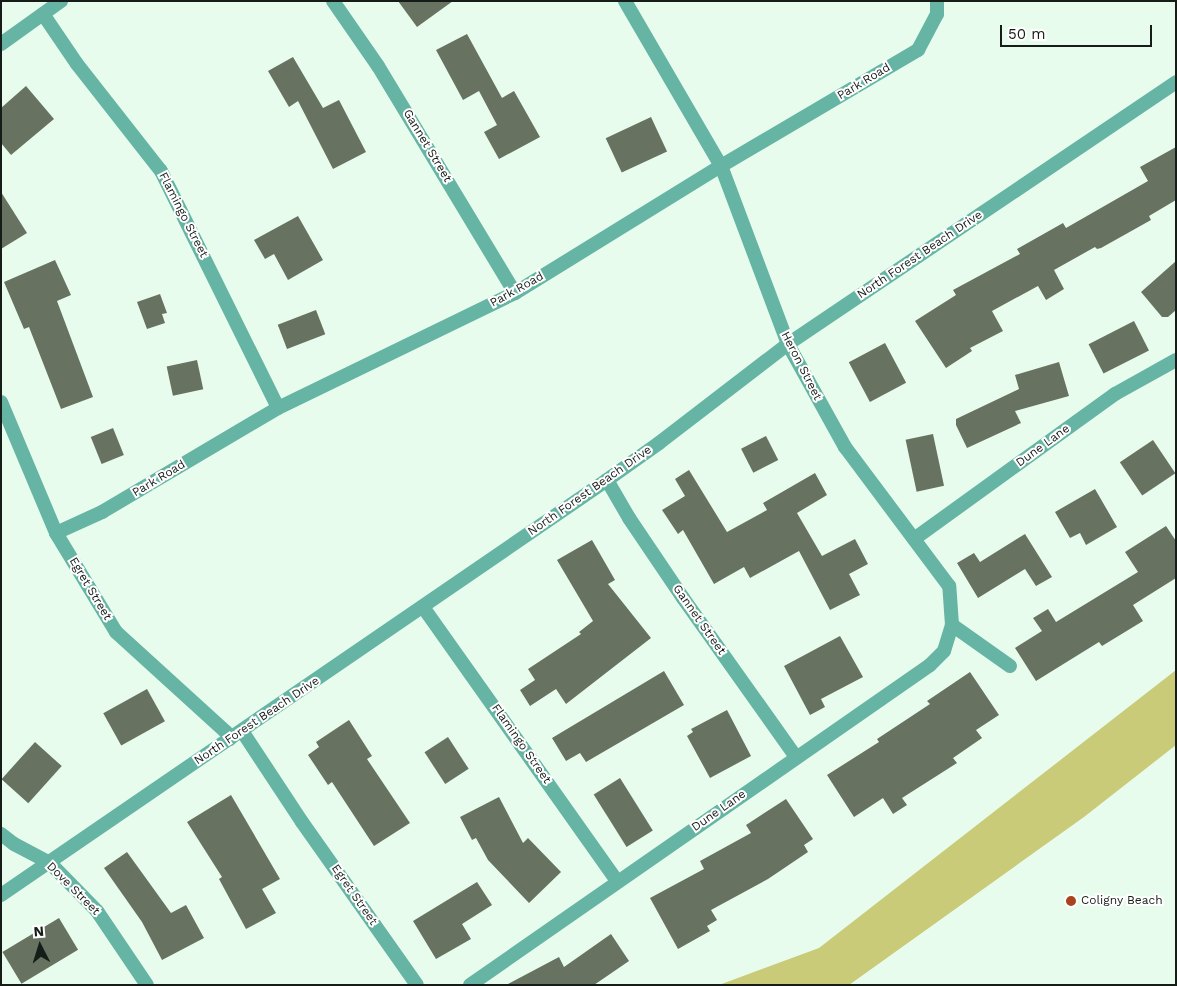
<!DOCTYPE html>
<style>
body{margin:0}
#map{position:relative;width:1177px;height:986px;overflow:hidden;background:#e7fced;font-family:"Work Sans",sans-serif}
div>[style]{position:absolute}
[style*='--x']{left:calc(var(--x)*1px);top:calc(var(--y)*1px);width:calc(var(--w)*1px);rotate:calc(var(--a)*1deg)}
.green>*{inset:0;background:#cacb79}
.building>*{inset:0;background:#687261;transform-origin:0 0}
.minor>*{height:14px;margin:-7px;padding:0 7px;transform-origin:7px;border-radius:7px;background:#65b4a4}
.dots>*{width:14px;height:14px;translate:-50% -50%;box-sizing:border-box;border:2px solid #fff;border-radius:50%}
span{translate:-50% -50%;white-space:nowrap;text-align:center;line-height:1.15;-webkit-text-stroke:4px #fff;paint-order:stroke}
.street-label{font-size:12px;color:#161d18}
.poi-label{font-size:12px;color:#161d18}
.left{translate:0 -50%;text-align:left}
.frame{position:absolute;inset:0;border:2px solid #161d18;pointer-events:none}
.north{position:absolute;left:15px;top:921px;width:50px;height:50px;-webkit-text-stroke:4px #fff;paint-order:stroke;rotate:355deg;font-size:14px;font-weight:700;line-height:20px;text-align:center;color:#161d18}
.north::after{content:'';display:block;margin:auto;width:18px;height:22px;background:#161d18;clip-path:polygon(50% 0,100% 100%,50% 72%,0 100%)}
.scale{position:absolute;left:1000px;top:25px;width:152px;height:22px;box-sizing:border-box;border:2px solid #161d18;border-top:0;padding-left:6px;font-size:15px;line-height:18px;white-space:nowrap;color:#161d18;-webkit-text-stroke:4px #fff;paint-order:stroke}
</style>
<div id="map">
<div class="green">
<i style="clip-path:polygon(1176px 670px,1176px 745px,1084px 817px,849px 985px,719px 985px,819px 948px)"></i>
</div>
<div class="building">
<i style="clip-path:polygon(398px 1px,453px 1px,417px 27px)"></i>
<i style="clip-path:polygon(467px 34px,502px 98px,514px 91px,540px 137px,499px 159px,484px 132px,497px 125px,479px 91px,463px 100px,436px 50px)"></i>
<i style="clip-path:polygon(293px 57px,323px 108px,339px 100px,366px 152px,333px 169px,298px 101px,289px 107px,268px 71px)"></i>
<i style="clip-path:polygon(26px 86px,54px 119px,11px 155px,1px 143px,1px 108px)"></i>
<i style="left:651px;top:117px;width:38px;height:50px;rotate:65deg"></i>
<i style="clip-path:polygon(1176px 147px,1176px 200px,1149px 216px,1151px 220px,1101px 248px,1097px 249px,1095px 247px,1054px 270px,1064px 289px,1046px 300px,1038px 286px,992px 311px,1003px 331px,970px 348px,972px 351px,946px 368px,915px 321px,956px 295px,953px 290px,1020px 254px,1017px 249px,1063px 223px,1066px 228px,1148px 181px,1140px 167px)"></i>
<i style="clip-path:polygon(1px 192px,27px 233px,1px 249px)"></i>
<i style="clip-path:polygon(298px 216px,323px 260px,288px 280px,274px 254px,265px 259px,254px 240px)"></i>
<i style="clip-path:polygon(55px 260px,71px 295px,57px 301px,93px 397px,61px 409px,29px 327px,24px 329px,4px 282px)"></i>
<i style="clip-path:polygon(1176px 261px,1176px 310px,1168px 317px,1162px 317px,1141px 292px)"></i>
<i style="clip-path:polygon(160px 294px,167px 313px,162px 314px,165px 323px,147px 329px,137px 302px)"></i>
<i style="left:316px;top:310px;width:26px;height:41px;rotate:69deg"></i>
<i style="left:1134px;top:321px;width:33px;height:51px;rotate:63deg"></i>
<i style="left:885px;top:343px;width:45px;height:41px;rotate:62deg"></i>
<i style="left:197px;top:360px;width:30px;height:31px;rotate:78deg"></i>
<i style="clip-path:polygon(1059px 362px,1069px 396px,1015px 411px,1021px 423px,967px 448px,956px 425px,956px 419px,1019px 389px,1015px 375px)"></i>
<i style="left:113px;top:428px;width:29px;height:24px;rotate:68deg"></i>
<i style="left:933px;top:434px;width:53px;height:28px;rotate:78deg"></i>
<i style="left:766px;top:436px;width:27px;height:28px;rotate:63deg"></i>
<i style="left:1153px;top:440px;width:40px;height:40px;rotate:56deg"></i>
<i style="clip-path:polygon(689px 470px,727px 532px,767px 510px,763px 503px,815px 473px,827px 495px,797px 513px,822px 556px,855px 539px,868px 564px,849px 574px,860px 595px,830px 610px,799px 551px,750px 578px,744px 567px,714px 584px,683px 530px,678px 534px,662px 510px,685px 496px,675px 479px)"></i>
<i style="clip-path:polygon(1095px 489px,1117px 527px,1086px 545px,1080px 533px,1070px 538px,1055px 512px)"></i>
<i style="clip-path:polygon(1166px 526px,1176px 541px,1176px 578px,1133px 605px,1143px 621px,1102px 646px,1099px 642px,1036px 681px,1015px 648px,1042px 631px,1033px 618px,1048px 609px,1056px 622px,1138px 572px,1125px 552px)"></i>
<i style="clip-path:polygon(1025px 534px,1052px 577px,1036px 586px,1025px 569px,978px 598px,957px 563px,974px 553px,980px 562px)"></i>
<i style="clip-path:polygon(592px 540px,615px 580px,608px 584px,651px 638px,566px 704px,556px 689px,530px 706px,520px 690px,535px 680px,528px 669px,581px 634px,579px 632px,593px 621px,557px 560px)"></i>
<i style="clip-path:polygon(840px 636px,863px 677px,821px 699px,825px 707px,810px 715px,784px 666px)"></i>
<i style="clip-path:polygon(664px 671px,684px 705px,586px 762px,580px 753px,566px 761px,552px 738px)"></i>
<i style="clip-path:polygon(970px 672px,999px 715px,976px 730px,982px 738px,953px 758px,957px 763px,902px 798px,907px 805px,893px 814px,883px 798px,854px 817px,827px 775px,879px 742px,877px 739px,930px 704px,927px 701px)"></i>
<i style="left:147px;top:689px;width:37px;height:50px;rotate:61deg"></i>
<i style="clip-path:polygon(727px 710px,751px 756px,710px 778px,687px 736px,693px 732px,691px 729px)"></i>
<i style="clip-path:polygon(349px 720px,372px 756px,367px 759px,410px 823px,374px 846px,332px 782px,328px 785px,308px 755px,319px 747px,316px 742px)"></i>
<i style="left:448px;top:737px;width:38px;height:28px;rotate:57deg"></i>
<i style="left:35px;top:742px;width:36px;height:50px;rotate:42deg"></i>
<i style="left:620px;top:778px;width:62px;height:31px;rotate:58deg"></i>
<i style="clip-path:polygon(231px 795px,280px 879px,262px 889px,276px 913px,246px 929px,219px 879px,222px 877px,187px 822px)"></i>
<i style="clip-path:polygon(499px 797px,523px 843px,528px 838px,561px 872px,529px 903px,488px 860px,476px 838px,472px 840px,460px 817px)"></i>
<i style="clip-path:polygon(786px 799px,813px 839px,804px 845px,808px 852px,768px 879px,711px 910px,717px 920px,707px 926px,710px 931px,678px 949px,650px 898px,704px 869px,700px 861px,751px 833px,746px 825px)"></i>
<i style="clip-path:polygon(127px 852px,171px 913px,186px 905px,204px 938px,162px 960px,142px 922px,104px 868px)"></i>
<i style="clip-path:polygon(477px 882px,492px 905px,462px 924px,471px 939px,436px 959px,413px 921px)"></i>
<i style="left:59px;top:918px;width:37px;height:66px;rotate:59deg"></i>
<i style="clip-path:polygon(611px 934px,629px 961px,594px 985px,506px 985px,559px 957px,564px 967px)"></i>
</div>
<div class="minor">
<i style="--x:333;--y:1;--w:79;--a:55.3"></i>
<i style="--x:378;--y:66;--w:265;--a:58.9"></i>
<i style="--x:43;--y:14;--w:60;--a:55.8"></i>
<i style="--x:77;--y:64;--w:136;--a:51.9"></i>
<i style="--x:161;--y:171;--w:264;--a:63.7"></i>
<i style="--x:1;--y:44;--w:74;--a:-35.6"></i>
<i style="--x:1;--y:402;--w:142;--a:67.2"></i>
<i style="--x:56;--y:533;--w:116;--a:58.8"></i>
<i style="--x:116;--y:632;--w:149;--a:42.3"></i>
<i style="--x:226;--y:732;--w:8;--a:60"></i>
<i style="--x:607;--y:480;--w:44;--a:59.9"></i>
<i style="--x:629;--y:518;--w:97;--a:56"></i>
<i style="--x:683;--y:598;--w:195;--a:54.6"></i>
<i style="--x:56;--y:533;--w:51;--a:-24.5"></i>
<i style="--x:102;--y:512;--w:204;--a:-30.6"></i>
<i style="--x:278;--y:408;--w:263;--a:-25.9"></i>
<i style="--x:515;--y:293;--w:242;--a:-31.7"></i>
<i style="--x:721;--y:166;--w:229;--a:-30.5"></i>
<i style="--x:918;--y:50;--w:41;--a:-62.2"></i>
<i style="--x:937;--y:14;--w:13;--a:-90"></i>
<i style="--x:914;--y:539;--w:248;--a:-35.8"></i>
<i style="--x:1115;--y:394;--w:70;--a:-29.1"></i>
<i style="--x:423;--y:607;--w:336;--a:54.7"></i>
<i style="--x:952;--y:625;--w:71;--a:35.3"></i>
<i style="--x:242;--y:731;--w:109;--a:56.6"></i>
<i style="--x:302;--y:822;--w:199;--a:54.8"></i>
<i style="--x:1;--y:834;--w:16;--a:38"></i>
<i style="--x:14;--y:844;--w:41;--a:27.8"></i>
<i style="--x:50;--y:863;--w:67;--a:45.6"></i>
<i style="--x:97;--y:911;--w:89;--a:56"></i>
<i style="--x:1;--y:895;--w:734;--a:-34.4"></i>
<i style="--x:607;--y:480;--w:64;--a:-35.4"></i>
<i style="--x:659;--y:443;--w:163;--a:-37.5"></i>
<i style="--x:788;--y:344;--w:468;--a:-34"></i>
<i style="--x:470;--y:985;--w:560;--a:-34.82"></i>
<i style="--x:930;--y:665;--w:20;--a:-45"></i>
<i style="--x:944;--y:651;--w:27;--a:-73"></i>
<i style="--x:952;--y:625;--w:39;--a:-94"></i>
<i style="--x:949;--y:586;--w:174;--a:-126.8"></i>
<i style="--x:845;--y:447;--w:118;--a:-119"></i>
<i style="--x:788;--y:344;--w:190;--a:-110.6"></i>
<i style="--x:721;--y:166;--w:191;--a:-120.2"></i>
</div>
<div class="dots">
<i style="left:1071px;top:901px;background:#a9421d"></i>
</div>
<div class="street-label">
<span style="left:864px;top:82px;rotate:-31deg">Park Road</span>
<span style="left:427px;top:146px;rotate:59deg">Gannet Street</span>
<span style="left:183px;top:215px;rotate:63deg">Flamingo Street</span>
<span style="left:920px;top:255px;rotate:-34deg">North Forest Beach Drive</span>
<span style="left:517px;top:290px;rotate:-29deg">Park Road</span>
<span style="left:801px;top:366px;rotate:63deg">Heron Street</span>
<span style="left:1043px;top:446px;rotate:-36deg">Dune Lane</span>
<span style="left:159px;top:479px;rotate:-31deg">Park Road</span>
<span style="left:590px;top:491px;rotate:-35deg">North Forest Beach Drive</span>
<span style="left:90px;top:589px;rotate:59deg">Egret Street</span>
<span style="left:699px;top:620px;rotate:55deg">Gannet Street</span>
<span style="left:257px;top:721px;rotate:-34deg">North Forest Beach Drive</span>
<span style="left:521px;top:744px;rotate:55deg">Flamingo Street</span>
<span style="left:719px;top:811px;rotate:-35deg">Dune Lane</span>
<span style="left:73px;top:889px;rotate:45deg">Dove Street</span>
<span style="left:354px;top:895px;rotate:55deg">Egret Street</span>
</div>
<div class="poi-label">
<span class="left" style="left:1081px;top:901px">Coligny Beach</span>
</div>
<div class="frame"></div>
<div class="north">N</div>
<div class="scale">50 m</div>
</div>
